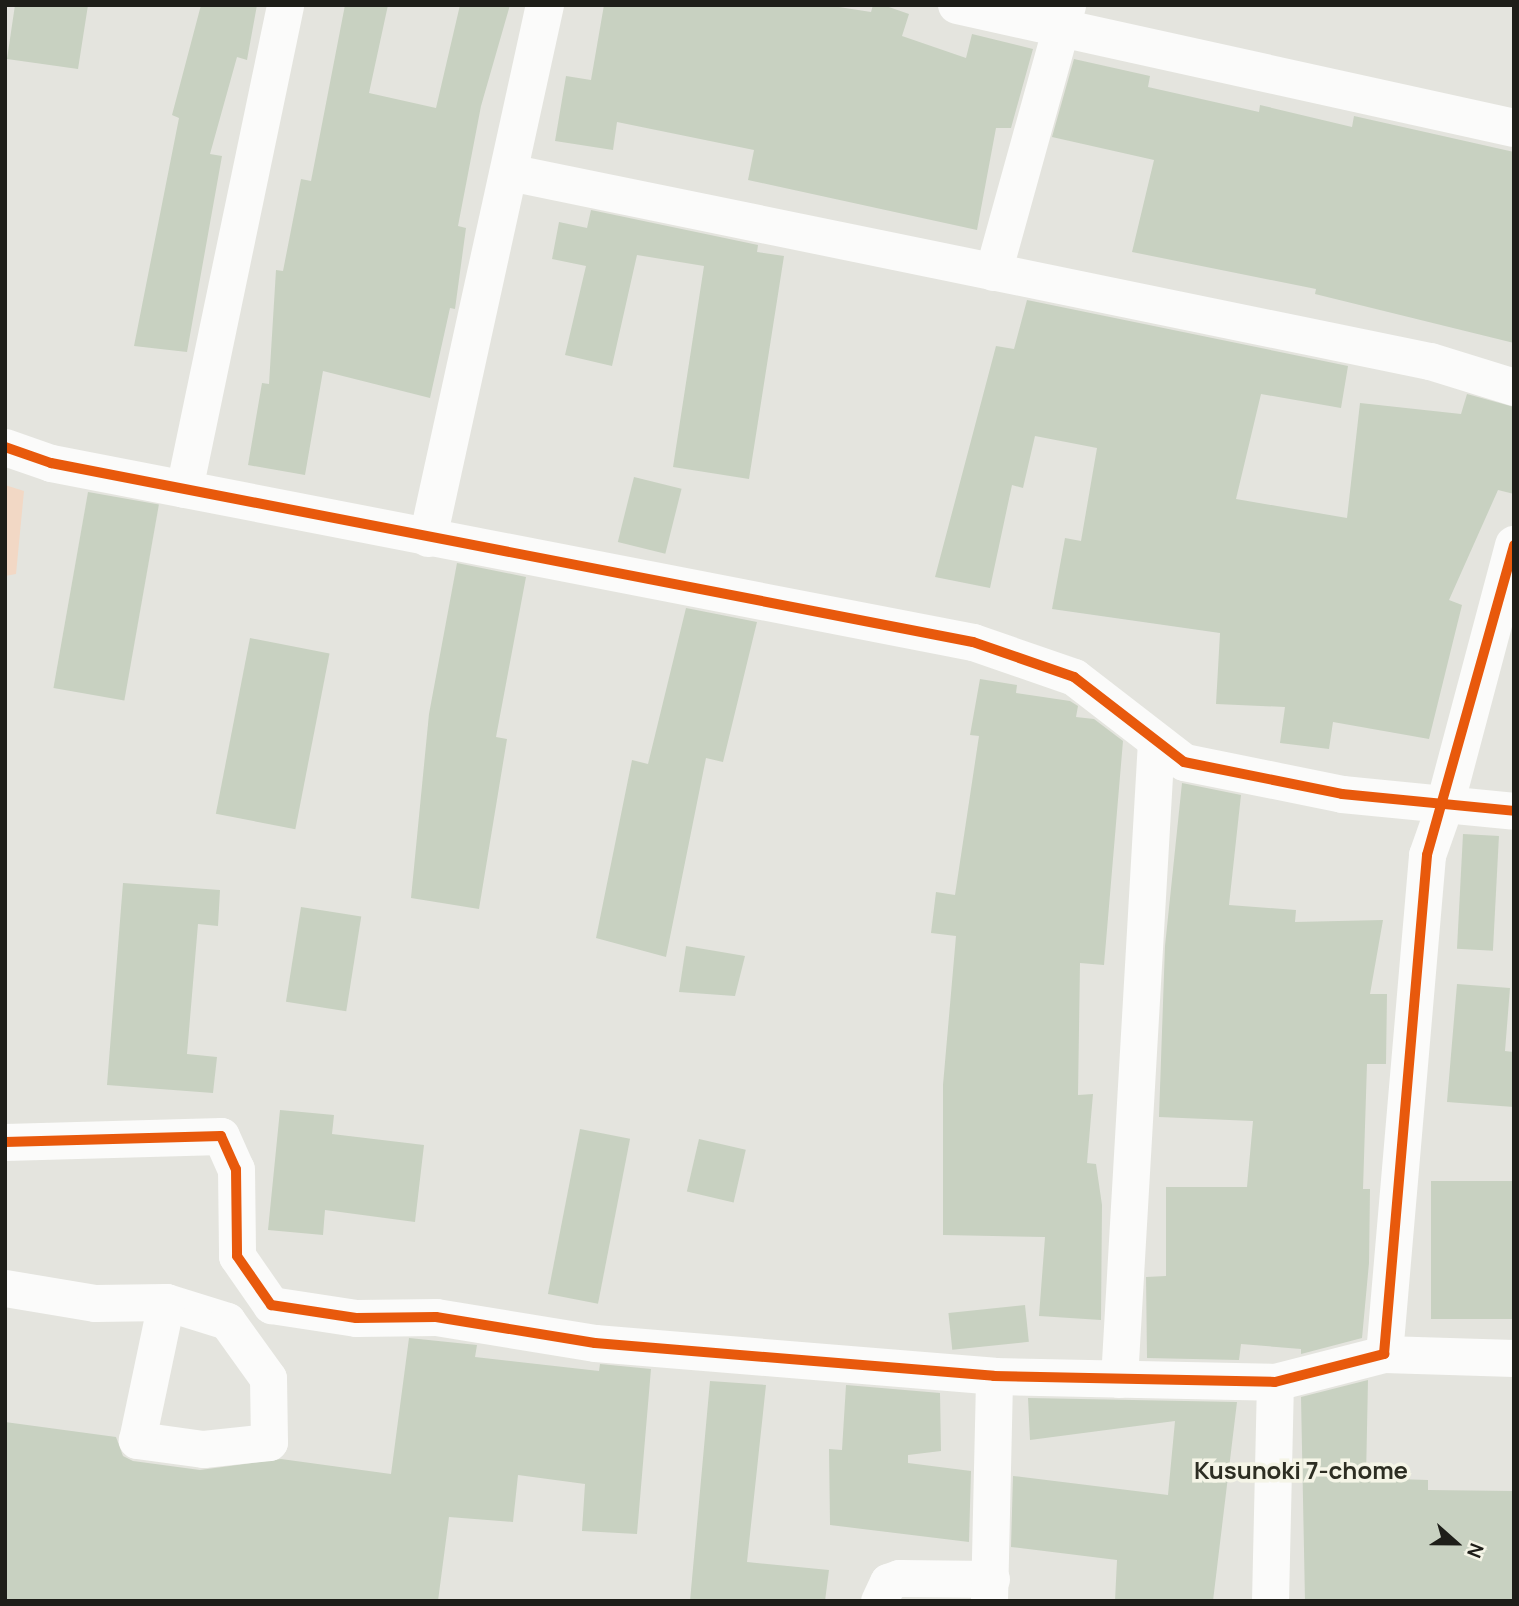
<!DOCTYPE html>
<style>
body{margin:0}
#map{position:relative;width:1519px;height:1606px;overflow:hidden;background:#e4e4de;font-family:Manrope,sans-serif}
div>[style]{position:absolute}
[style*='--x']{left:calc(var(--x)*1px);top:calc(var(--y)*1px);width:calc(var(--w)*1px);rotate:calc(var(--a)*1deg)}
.green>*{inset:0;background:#f2d8c5}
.building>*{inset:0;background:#c8d1c1;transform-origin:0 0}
.street>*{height:37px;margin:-18.5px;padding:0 18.5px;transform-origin:18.5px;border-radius:18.5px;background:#fbfbfa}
.secondary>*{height:38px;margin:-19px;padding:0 19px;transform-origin:19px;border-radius:19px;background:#fbfbfa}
.cycleway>*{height:10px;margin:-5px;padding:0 5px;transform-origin:5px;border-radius:5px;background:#e8590c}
span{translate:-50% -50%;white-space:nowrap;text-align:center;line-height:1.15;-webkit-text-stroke:7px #f5f5e7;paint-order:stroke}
.neighbourhood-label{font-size:24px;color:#2d2e23;font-weight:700}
.frame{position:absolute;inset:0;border:7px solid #1e1e19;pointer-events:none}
.north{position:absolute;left:1421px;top:1508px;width:70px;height:70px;-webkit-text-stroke:5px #f5f5e7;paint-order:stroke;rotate:111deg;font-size:19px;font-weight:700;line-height:28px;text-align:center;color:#1e1e19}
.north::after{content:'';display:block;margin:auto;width:24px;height:32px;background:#1e1e19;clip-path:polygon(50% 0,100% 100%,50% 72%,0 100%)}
</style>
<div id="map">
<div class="green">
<i style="clip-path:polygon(5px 485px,24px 491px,16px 574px,5px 576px)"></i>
</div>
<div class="building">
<i style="clip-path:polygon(15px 5px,88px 5px,78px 69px,7px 59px)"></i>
<i style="clip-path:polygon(201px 5px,257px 5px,247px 60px,237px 57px,210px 154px,222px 156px,187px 352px,134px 346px,179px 118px,172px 115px)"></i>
<i style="clip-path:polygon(345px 5px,388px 5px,369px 93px,436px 108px,460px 5px,510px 5px,481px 106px,458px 226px,466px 228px,455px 309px,450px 308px,430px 398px,323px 371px,305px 475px,248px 465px,262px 383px,269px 384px,276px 270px,283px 271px,301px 179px,311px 181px)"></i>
<i style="clip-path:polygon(604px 5px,826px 5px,871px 12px,873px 5px,883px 5px,909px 14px,902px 36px,966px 58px,972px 34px,1033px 49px,1011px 128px,996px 128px,977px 230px,748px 180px,754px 150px,617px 122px,613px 150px,555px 141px,566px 76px,591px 80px)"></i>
<i style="clip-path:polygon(1074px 59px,1150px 76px,1148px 87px,1259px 112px,1260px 105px,1352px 127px,1354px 116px,1514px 152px,1514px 343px,1315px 294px,1316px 289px,1132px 252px,1154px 160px,1052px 137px)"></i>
<i style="clip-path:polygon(591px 210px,758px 245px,757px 252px,784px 256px,749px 479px,673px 467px,704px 266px,637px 255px,612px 366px,565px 355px,586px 266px,552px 259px,559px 222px,587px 228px)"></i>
<i style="clip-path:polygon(1027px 300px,1348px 366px,1341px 408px,1261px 394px,1236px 499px,1347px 518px,1360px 403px,1461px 414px,1467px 394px,1514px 407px,1514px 494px,1498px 490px,1449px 600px,1462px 605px,1429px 739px,1333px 722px,1329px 749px,1280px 743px,1285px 707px,1216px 704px,1220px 633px,1052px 609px,1065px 538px,1081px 541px,1097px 448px,1035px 436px,1023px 488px,1012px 485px,990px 588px,935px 577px,996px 346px,1014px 349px)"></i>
<i style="left:634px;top:477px;width:49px;height:67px;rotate:14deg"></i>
<i style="left:88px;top:492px;width:72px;height:199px;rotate:10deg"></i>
<i style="clip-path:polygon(457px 563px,526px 577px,496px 737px,507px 739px,479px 909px,411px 898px,429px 714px)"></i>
<i style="clip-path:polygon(686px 608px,757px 622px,723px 762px,706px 758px,666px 957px,596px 938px,632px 760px,648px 764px)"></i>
<i style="left:250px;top:638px;width:81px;height:179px;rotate:11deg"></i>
<i style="clip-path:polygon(980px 679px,1017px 685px,1016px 693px,1070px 701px,1078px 706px,1076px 717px,1094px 719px,1123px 741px,1104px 965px,1080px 963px,1078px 1095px,1093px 1094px,1087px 1163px,1096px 1164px,1102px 1205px,1101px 1320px,1039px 1316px,1045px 1237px,943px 1235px,943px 1085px,956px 936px,931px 933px,936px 892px,955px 895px,979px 736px,970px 735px)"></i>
<i style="clip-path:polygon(1182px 783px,1241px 795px,1229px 905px,1296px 910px,1295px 922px,1383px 920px,1370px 994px,1387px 994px,1386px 1064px,1367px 1064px,1363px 1189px,1370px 1189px,1369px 1263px,1362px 1338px,1301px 1354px,1301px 1349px,1241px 1344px,1239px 1360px,1147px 1358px,1146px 1277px,1166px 1276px,1166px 1187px,1247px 1187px,1253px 1121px,1159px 1117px,1165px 946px)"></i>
<i style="left:1463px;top:834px;width:36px;height:115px;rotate:3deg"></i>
<i style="clip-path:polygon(123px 883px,220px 890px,218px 926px,198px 924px,187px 1054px,217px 1057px,213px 1093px,107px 1085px)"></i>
<i style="left:301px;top:907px;width:61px;height:96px;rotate:9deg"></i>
<i style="clip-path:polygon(686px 946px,745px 956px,735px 996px,679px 992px)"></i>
<i style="clip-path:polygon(1457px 984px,1510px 988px,1505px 1051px,1514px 1052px,1514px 1107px,1447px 1102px)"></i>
<i style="clip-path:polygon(280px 1110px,334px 1115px,332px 1134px,424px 1145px,415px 1222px,325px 1210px,323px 1235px,268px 1230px)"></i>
<i style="left:580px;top:1129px;width:51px;height:168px;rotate:11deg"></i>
<i style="left:699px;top:1139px;width:48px;height:54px;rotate:13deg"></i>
<i style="left:1514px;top:1181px;width:138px;height:83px;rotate:90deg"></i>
<i style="left:1025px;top:1305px;width:37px;height:77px;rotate:84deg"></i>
<i style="clip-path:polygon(409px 1338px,477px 1345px,475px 1357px,599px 1371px,600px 1364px,651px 1369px,637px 1534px,582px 1531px,585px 1484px,518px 1475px,513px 1522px,449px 1517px,438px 1601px,5px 1601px,5px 1422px,116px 1437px,123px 1456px,133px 1461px,200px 1470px,281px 1459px,391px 1474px)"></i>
<i style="clip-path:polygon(1368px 1380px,1366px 1478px,1428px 1480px,1428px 1490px,1514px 1491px,1514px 1601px,1305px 1601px,1301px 1397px)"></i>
<i style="clip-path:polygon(710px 1381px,766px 1385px,747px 1562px,829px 1570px,825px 1601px,690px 1601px)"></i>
<i style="clip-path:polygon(846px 1385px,940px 1393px,941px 1451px,908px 1455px,908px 1463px,971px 1471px,969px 1542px,830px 1525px,829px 1449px,842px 1450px)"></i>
<i style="clip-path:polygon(1028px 1398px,1237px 1402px,1213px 1601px,1115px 1601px,1117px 1560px,1011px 1547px,1013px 1476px,1168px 1495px,1175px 1421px,1030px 1440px)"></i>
</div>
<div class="street">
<i style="--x:509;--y:172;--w:940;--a:11.6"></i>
<i style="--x:1430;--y:361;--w:88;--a:17.2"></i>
<i style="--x:993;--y:272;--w:277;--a:-74.5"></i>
<i style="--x:5;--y:447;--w:49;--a:19.2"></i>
<i style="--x:51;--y:463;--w:939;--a:10.99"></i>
<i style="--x:973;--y:642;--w:107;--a:19.1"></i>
<i style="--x:1074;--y:677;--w:139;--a:37.7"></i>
<i style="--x:1184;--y:762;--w:161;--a:11.4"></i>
<i style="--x:1342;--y:794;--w:173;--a:5.6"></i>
<i style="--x:184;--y:489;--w:494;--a:-78.2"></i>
<i style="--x:5;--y:1142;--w:216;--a:-1.6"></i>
<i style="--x:221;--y:1136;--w:36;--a:66"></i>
<i style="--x:236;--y:1169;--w:87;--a:89.3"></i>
<i style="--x:237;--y:1256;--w:60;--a:55.2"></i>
<i style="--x:271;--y:1305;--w:86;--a:8.7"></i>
<i style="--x:356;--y:1318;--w:80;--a:-0.7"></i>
<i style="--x:436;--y:1317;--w:161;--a:9.3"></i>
<i style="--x:595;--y:1343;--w:400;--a:4.7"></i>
<i style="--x:994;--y:1376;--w:281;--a:1.2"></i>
<i style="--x:1275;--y:1382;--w:113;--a:-14.4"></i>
<i style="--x:1384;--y:1354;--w:501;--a:-85.07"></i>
<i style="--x:1427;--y:855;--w:57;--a:-70.6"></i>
<i style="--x:5;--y:1288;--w:91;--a:9.5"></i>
<i style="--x:95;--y:1303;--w:71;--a:-0.8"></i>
<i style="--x:166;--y:1302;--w:64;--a:17.3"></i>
<i style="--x:227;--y:1321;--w:70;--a:54.3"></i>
<i style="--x:268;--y:1378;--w:64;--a:89.1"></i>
<i style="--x:269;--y:1442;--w:66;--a:173.9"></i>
<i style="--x:203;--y:1449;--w:67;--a:-172.2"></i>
<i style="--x:137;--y:1440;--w:141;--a:-78.1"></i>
<i style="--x:1384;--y:1354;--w:130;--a:1.8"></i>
<i style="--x:1119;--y:1379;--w:639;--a:-86.68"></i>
<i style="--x:879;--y:1601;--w:21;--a:-65"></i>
<i style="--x:888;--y:1582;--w:12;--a:-20"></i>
<i style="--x:899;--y:1578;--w:92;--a:0.6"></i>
<i style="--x:989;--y:1601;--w:225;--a:-88.7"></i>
<i style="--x:1270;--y:1601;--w:219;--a:-88.7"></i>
</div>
<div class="secondary">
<i style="--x:957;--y:5;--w:570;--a:12.45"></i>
<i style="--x:428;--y:538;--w:546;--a:-77.62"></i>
<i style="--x:1446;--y:801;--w:265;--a:-75.1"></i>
</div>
<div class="cycleway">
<i style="--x:5;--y:447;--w:49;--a:19.2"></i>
<i style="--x:51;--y:463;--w:939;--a:10.99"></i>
<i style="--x:973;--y:642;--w:107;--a:19.1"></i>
<i style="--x:1074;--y:677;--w:139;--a:37.7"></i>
<i style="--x:1184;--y:762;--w:161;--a:11.4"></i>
<i style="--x:1342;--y:794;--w:173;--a:5.6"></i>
<i style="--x:5;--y:1142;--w:216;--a:-1.6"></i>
<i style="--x:221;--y:1136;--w:36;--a:66"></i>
<i style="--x:236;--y:1169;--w:87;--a:89.3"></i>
<i style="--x:237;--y:1256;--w:60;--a:55.2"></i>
<i style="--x:271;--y:1305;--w:86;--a:8.7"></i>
<i style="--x:356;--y:1318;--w:80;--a:-0.7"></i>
<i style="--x:436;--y:1317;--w:161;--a:9.3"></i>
<i style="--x:595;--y:1343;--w:400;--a:4.7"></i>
<i style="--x:994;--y:1376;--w:281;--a:1.2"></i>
<i style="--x:1275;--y:1382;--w:113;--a:-14.4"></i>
<i style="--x:1384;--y:1354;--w:501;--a:-85.07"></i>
<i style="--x:1427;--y:855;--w:322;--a:-74.3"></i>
</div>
<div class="neighbourhood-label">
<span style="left:1301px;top:1470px">Kusunoki 7-chome</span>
</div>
<div class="frame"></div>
<div class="north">N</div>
</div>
